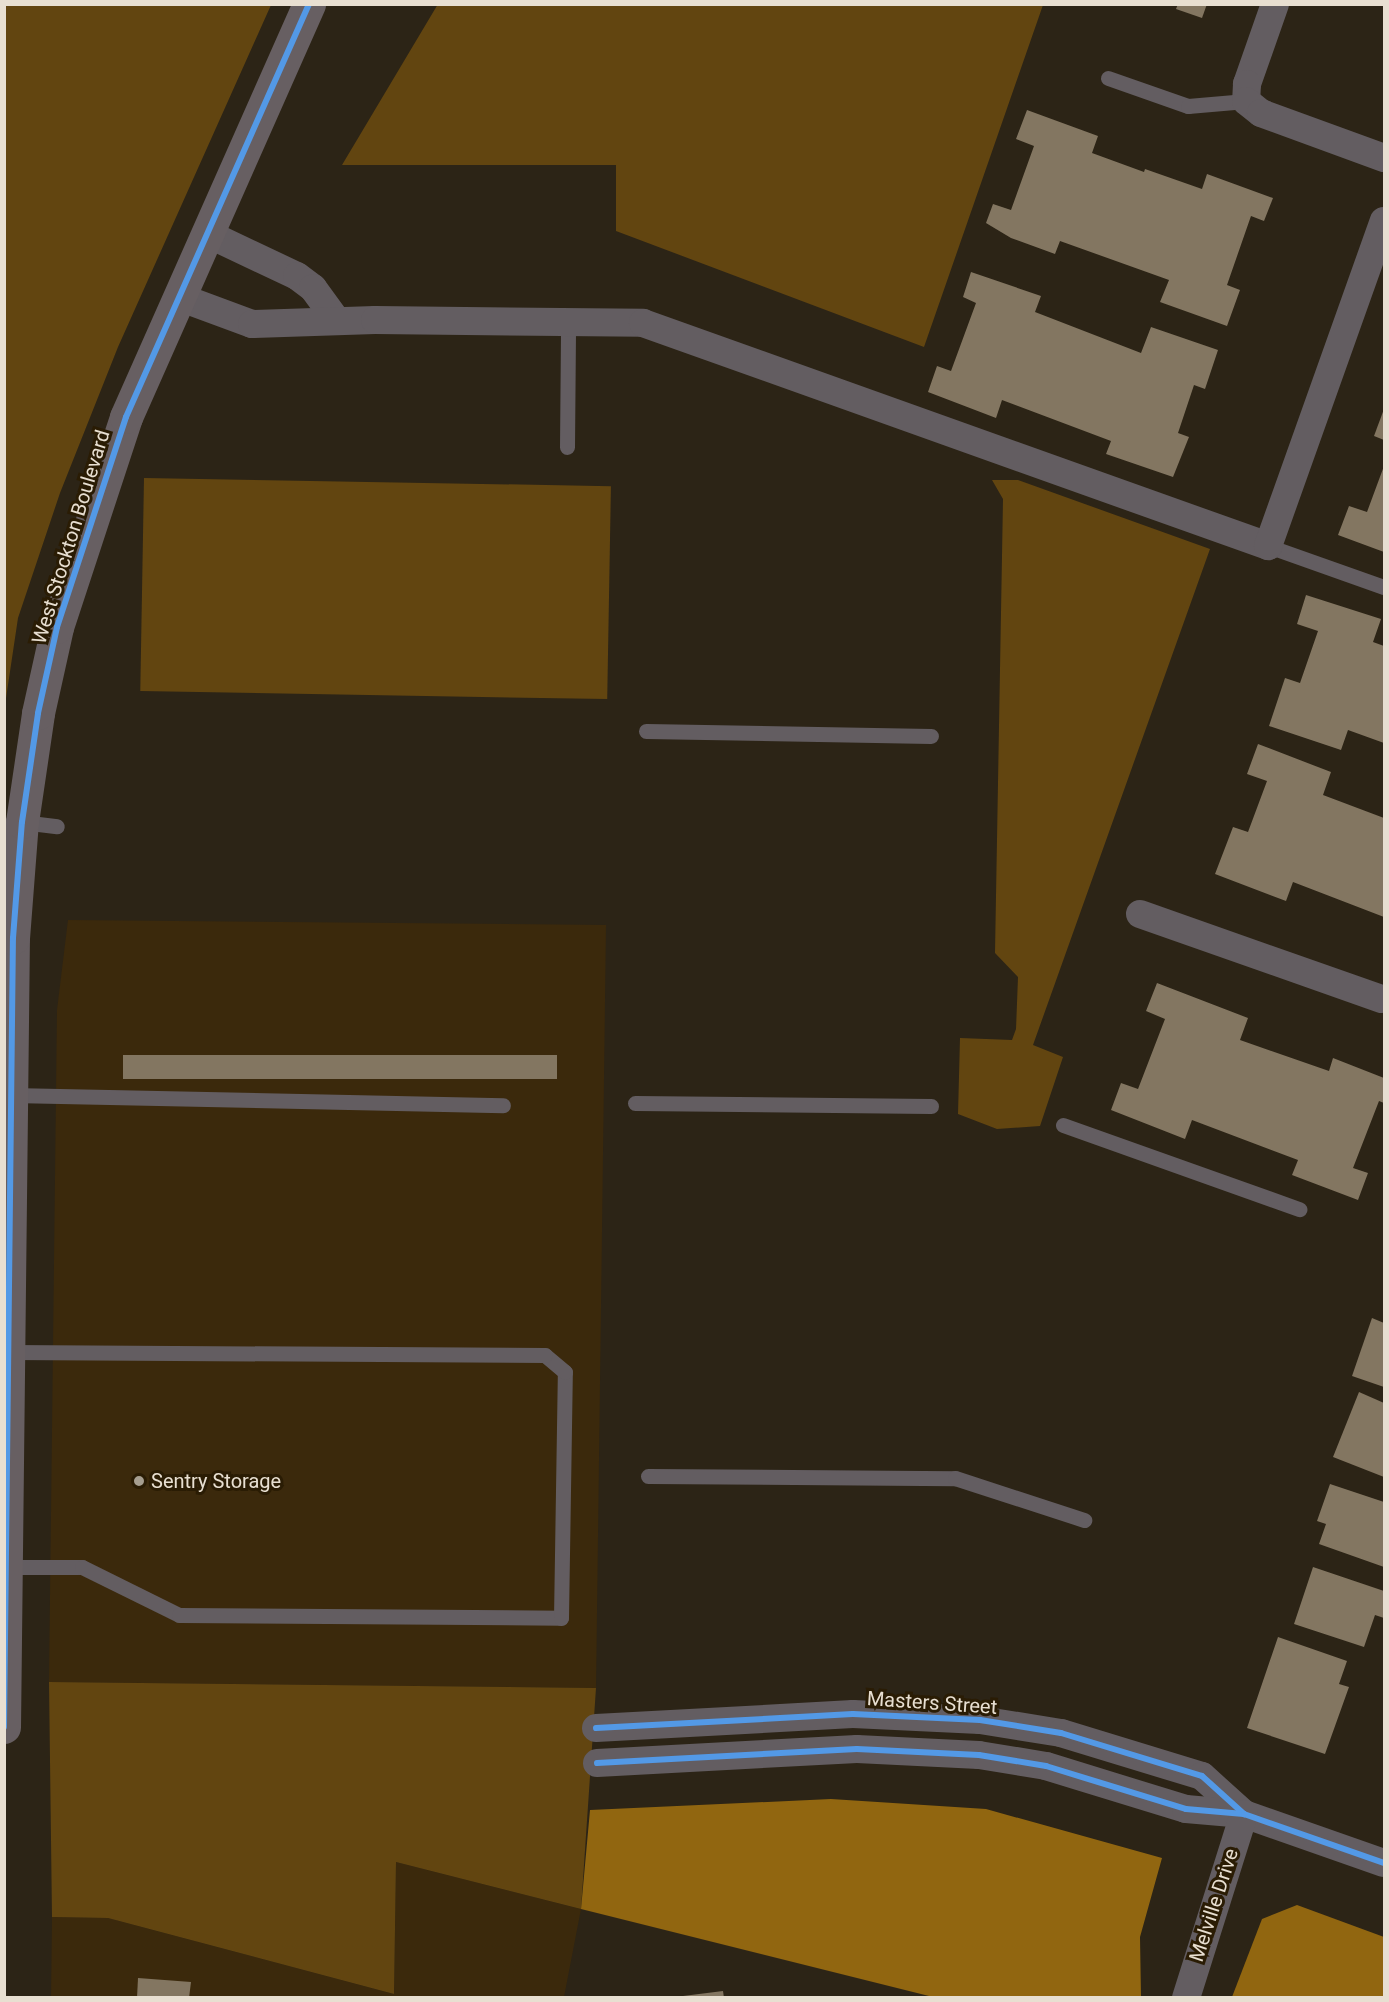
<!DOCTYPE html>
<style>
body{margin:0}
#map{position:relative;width:1389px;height:2002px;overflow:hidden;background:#2c2416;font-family:Roboto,sans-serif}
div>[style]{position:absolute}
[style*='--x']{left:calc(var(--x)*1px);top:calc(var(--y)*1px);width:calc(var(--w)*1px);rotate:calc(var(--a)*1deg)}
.built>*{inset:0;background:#3b290c}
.green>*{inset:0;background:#624510;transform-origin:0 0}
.water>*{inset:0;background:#916610}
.building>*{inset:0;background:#837661;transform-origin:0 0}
.lane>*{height:15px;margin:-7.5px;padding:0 7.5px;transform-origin:7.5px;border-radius:7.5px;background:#635d61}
.street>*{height:28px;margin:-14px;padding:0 14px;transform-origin:14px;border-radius:14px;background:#635d61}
.secondary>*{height:33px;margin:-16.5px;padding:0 16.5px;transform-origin:16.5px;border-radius:16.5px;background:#675f62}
.cycleway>*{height:6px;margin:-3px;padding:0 3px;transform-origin:3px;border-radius:3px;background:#5399e6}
.dots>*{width:16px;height:16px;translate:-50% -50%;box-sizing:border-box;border:3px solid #2a1c04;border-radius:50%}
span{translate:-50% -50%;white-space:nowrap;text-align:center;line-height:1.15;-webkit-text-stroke:6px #2a1c04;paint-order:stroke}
.street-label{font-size:20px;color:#e8dfd1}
.poi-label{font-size:20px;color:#e8dfd1}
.left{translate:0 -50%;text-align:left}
.frame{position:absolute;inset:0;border:6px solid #e8dfd1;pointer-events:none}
</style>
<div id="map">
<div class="built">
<i style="clip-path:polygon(68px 920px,606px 925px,596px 1688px,49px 1682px,57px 1010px)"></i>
<i style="clip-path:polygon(396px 1862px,581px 1909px,564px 1997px,51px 1998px,52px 1917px,108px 1918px,394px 1994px)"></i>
</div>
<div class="green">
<i style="clip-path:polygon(5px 4px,271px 5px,118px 347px,60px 493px,18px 618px,5px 705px)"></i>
<i style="clip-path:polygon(438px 4px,1043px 4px,1043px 5px,924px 347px,616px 231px,616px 165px,342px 165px)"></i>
<i style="left:144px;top:478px;width:467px;height:213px;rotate:1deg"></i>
<i style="clip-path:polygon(992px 480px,1018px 480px,1210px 549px,1033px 1045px,1063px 1057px,1040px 1126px,997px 1129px,958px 1114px,960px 1038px,1012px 1040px,1016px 1029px,1018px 977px,995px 953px,1003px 499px)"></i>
<i style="clip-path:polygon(49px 1682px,596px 1688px,581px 1909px,396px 1862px,394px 1994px,108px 1918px,52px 1917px)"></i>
</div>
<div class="water">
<i style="clip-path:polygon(831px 1799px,986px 1809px,1162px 1858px,1140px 1937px,1141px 1997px,933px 1997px,581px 1909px,590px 1810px)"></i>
<i style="clip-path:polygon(1297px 1905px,1384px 1937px,1384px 1997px,1232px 1997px,1262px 1919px)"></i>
</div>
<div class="building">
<i style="clip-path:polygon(1178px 4px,1207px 4px,1202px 18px,1176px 9px)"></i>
<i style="clip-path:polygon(1027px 110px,1098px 136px,1092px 153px,1144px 172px,1145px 169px,1202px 189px,1207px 174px,1273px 198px,1264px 221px,1251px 216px,1227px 285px,1240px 290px,1227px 326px,1160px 302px,1169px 280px,1060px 241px,1055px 254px,1011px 238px,986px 223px,993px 204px,1011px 210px,1034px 146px,1016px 139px)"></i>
<i style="clip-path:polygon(971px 272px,1041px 296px,1035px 312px,1141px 353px,1151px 327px,1218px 350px,1205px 389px,1194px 385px,1178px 433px,1189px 437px,1173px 477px,1106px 454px,1111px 441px,1002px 400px,996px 418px,928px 392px,937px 366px,951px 371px,976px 303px,963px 297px)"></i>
<i style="clip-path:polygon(1384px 409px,1384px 440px,1374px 436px)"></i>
<i style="clip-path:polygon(1384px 466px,1384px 552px,1338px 535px,1349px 506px,1367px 512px)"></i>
<i style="clip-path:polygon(1306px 595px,1381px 619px,1373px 642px,1384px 646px,1384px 743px,1348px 730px,1341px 750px,1269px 726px,1285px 678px,1300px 683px,1318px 631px,1297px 624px)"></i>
<i style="clip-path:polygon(1258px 744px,1331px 772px,1323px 795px,1384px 818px,1384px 917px,1293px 882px,1286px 901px,1215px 874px,1233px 827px,1248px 832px,1267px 781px,1247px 774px)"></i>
<i style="clip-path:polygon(1157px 983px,1248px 1018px,1240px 1040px,1329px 1071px,1333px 1058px,1384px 1078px,1384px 1103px,1379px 1101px,1353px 1168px,1368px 1173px,1358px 1200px,1292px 1175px,1298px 1160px,1192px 1120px,1185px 1139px,1111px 1110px,1121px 1083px,1138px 1089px,1165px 1019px,1146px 1011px)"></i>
<i style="left:123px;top:1055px;width:434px;height:24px"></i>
<i style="clip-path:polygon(1372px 1318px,1384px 1323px,1384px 1387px,1352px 1376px)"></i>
<i style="clip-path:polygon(1359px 1392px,1384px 1403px,1384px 1477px,1333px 1457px)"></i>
<i style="clip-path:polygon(1330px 1484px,1384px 1502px,1384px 1567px,1319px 1544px,1326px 1524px,1317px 1521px)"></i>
<i style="clip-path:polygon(1313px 1567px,1384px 1591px,1384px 1618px,1375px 1615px,1364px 1647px,1294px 1624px)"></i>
<i style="clip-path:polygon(1278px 1637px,1347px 1661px,1339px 1684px,1349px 1687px,1325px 1754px,1247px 1728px)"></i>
<i style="clip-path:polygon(138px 1978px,191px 1982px,189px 1998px,137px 1998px)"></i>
<i style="clip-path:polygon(723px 1991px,724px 1998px,683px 1998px,683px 1996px)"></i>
</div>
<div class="lane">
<i style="--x:1108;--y:78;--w:85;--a:19.3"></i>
<i style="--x:1188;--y:106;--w:58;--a:-4.9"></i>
<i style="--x:567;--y:447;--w:125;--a:-89.5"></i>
<i style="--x:1268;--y:546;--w:123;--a:19.5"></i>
<i style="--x:646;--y:731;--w:285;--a:1"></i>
<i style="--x:22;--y:822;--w:35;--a:7"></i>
<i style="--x:11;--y:1095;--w:492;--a:1.2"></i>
<i style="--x:635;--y:1103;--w:296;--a:0.6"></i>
<i style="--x:1063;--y:1125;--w:251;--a:19.6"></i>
<i style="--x:648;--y:1476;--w:307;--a:0.4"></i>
<i style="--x:955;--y:1478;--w:136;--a:18"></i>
<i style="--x:7;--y:1567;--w:75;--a:0"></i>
<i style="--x:82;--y:1567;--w:108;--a:26.3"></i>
<i style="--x:179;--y:1615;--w:382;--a:0.4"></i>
<i style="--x:561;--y:1618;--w:246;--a:-89.1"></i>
<i style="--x:565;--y:1372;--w:26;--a:-140"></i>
<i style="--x:545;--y:1355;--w:536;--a:-179.68"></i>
</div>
<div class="street">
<i style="--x:1275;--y:4;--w:85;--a:109.3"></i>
<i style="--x:1247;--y:84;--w:17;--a:93"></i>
<i style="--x:1246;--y:101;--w:19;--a:39"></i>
<i style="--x:1261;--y:113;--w:131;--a:20.1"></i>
<i style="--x:208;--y:234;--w:98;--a:25.3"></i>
<i style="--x:297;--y:276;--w:20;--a:37"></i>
<i style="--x:313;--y:288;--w:39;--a:54"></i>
<i style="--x:179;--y:297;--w:78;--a:20.3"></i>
<i style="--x:252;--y:324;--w:123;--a:-1.9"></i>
<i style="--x:375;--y:320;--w:268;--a:0.6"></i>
<i style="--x:643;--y:323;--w:664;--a:19.64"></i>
<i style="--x:1268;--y:546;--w:345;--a:-70.4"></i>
<i style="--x:1140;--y:914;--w:256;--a:19.4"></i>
<i style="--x:596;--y:1728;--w:257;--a:-3.1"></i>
<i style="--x:853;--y:1714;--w:127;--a:2.7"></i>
<i style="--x:980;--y:1720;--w:82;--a:9.1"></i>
<i style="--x:1061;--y:1733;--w:147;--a:17"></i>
<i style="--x:1202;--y:1776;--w:57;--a:42.1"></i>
<i style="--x:597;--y:1763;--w:260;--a:-3.1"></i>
<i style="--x:857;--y:1749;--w:122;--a:2.8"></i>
<i style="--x:979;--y:1755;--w:68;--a:9.3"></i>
<i style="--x:1046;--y:1766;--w:146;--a:17.1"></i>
<i style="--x:1186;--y:1809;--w:58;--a:4.9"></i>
<i style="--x:1244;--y:1814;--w:148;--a:19.3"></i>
<i style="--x:1186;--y:1998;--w:193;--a:-72.5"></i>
</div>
<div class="secondary">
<i style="--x:4;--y:1727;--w:789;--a:-89.35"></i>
<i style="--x:13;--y:938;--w:116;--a:-85.6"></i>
<i style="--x:22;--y:822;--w:110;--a:-81.6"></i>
<i style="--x:38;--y:713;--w:88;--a:-77.5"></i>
<i style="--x:57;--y:627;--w:221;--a:-71.8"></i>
<i style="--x:126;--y:417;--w:452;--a:-66.1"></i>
</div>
<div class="cycleway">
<i style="--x:4;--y:1727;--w:789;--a:-89.35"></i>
<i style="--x:13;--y:938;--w:116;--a:-85.6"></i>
<i style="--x:22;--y:822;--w:110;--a:-81.6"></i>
<i style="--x:38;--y:713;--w:88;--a:-77.5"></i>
<i style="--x:57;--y:627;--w:221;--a:-71.8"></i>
<i style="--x:126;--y:417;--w:452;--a:-66.1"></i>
<i style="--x:596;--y:1728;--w:257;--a:-3.1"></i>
<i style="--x:853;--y:1714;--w:127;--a:2.7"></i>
<i style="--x:980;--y:1720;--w:82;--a:9.1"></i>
<i style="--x:1061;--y:1733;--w:147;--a:17"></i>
<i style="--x:1202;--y:1776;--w:57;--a:42.1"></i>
<i style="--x:597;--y:1763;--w:260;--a:-3.1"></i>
<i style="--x:857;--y:1749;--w:122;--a:2.8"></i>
<i style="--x:979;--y:1755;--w:68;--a:9.3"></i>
<i style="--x:1046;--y:1766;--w:146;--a:17.1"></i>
<i style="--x:1186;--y:1809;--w:58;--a:4.9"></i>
<i style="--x:1244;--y:1814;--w:148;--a:19.3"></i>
</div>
<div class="dots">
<i style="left:139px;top:1481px;background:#a69e90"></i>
</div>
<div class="street-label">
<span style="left:71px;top:537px;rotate:-73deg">West Stockton Boulevard</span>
<span style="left:932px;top:1703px;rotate:4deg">Masters Street</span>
<span style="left:1214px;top:1905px;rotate:-72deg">Melville Drive</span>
</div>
<div class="poi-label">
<span class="left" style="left:151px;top:1481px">Sentry Storage</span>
</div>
<div class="frame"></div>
</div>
